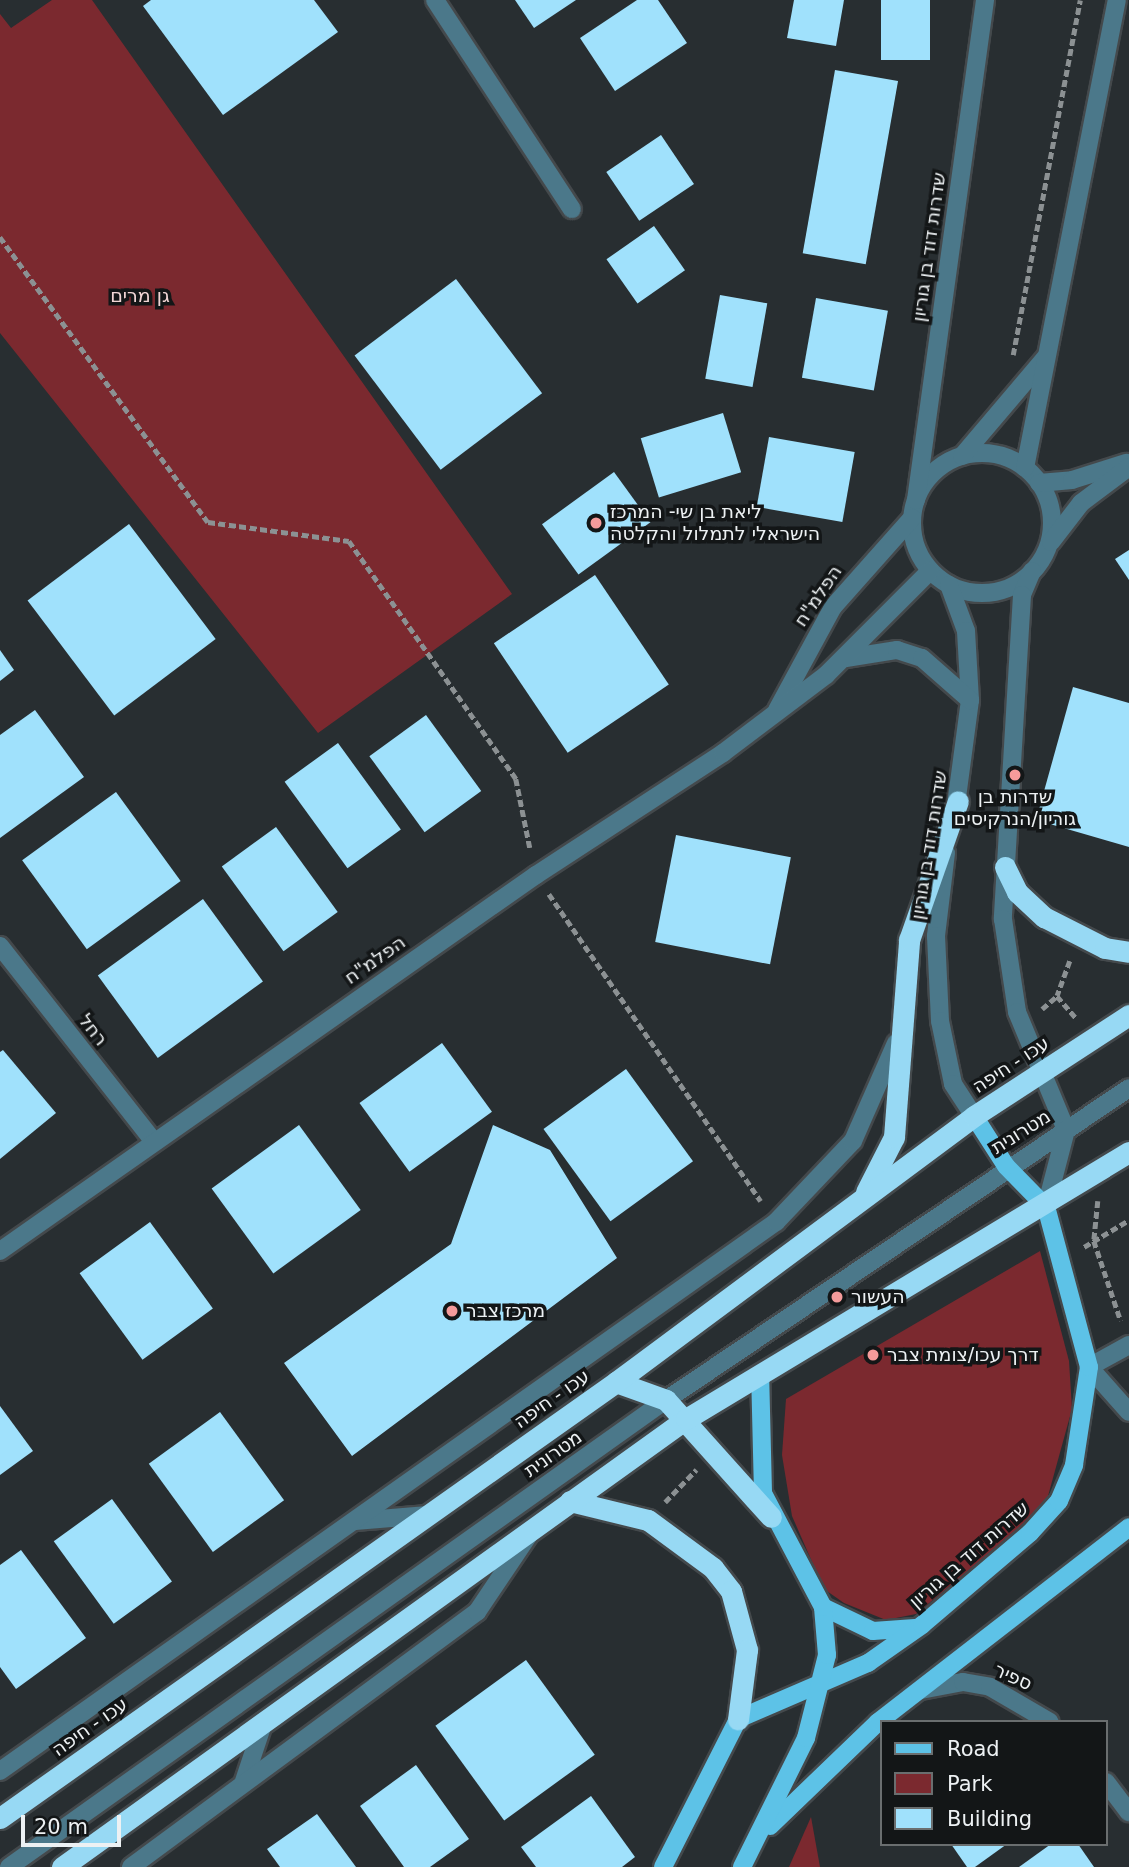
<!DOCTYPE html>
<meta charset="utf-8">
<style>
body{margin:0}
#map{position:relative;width:1129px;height:1867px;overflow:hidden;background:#282e31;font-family:"DejaVu Sans",Heebo,sans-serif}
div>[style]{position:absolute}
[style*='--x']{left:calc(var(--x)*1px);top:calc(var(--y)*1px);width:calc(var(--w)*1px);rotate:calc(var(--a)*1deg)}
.green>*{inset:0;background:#7b292f}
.building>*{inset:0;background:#a0e1fc;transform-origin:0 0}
.path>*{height:4.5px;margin-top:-2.25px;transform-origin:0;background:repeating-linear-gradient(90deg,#8c9193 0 7px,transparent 0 10.5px)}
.roads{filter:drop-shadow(2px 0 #44494c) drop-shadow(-2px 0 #44494c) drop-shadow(0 2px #44494c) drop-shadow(0 -2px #44494c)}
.minor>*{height:18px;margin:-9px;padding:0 9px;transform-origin:9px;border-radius:9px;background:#4b788a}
.minor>.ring{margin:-9px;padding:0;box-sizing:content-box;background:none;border:18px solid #4b788a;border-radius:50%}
.major>*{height:18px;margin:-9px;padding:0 9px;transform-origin:9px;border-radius:9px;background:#5dc2e7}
.highway>*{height:21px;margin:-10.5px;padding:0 10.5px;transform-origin:10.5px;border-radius:10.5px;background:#97d9f4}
.dots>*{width:19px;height:19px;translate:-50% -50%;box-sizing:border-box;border:4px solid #131617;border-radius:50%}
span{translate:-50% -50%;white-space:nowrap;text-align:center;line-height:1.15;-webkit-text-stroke:7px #131617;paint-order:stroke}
.street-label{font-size:19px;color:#edf1f3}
.park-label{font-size:19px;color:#f1d5d5}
.poi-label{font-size:19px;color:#edf1f3}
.left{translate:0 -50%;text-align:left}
.legend{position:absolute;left:880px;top:1720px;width:228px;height:126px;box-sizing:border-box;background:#131617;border:2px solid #6a6e6f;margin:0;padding:9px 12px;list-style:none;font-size:21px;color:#edf1f3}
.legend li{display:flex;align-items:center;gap:14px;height:35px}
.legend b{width:35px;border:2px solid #6a6e6f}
.scale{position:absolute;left:21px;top:1815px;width:100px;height:32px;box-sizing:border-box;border:4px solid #edf1f3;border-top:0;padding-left:9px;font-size:21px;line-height:24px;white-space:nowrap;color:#edf1f3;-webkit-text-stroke:5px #131617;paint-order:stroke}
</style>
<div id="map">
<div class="green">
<i style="clip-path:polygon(52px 0,92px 0,512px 594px,318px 733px,0 333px,0 14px,11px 28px)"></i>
<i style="clip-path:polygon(1040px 1251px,1069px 1361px,1072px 1409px,1048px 1496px,1026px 1523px,916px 1614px,886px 1620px,844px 1603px,824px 1589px,792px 1516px,782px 1455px,786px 1399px)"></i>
<i style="clip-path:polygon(811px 1817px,820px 1867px,789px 1867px)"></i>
</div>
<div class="building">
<i style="clip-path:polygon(151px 0,314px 0,338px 32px,223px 115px,143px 6px)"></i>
<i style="clip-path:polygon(515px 0,576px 0,534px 28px)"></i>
<i style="clip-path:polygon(637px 0,658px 0,687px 43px,615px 91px,580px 38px)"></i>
<i style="clip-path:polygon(794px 0,844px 0,836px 46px,787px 38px)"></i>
<i style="left:881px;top:0;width:49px;height:60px"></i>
<i style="left:835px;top:70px;width:64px;height:186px;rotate:10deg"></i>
<i style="left:661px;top:135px;width:59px;height:66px;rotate:56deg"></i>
<i style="left:654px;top:226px;width:54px;height:58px;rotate:55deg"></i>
<i style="left:456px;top:279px;width:143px;height:127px;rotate:53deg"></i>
<i style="left:720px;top:295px;width:48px;height:85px;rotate:10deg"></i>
<i style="left:816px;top:298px;width:73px;height:81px;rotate:10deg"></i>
<i style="left:723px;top:413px;width:62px;height:86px;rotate:73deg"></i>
<i style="left:769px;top:437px;width:87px;height:71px;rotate:10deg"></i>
<i style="left:614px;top:472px;width:62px;height:89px;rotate:54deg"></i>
<i style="left:129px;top:524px;width:144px;height:127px;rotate:53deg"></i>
<i style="clip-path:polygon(1129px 550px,1129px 580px,1115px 559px)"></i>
<i style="left:595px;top:575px;width:132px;height:122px;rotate:56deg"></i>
<i style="clip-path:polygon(0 650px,14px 670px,0 681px)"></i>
<i style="clip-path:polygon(1073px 687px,1129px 703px,1129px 847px,1036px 820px)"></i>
<i style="clip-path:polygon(35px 710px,84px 777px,0 838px,0 735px)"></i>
<i style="left:426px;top:715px;width:94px;height:70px;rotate:54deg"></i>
<i style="left:338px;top:743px;width:107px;height:66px;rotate:54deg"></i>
<i style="left:116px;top:792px;width:110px;height:116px;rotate:54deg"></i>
<i style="left:276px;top:827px;width:105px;height:67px;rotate:54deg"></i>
<i style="left:676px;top:835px;width:117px;height:109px;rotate:11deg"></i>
<i style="left:203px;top:899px;width:102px;height:130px;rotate:54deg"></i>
<i style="left:442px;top:1043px;width:85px;height:102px;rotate:54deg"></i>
<i style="clip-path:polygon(3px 1050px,56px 1113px,0 1159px,0 1052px)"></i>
<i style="left:626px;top:1069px;width:114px;height:102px;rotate:54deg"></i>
<i style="left:299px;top:1125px;width:105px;height:108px;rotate:54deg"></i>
<i style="clip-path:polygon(493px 1125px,550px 1150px,617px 1258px,352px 1456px,284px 1363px,451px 1244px)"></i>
<i style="left:150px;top:1222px;width:107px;height:87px;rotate:54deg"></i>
<i style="clip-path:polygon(0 1406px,33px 1451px,0 1475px)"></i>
<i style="left:220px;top:1412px;width:109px;height:88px;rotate:54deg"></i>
<i style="left:112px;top:1499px;width:102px;height:72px;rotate:54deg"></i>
<i style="clip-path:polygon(21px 1550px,86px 1638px,16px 1689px,0 1667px,0 1565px)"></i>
<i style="left:526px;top:1660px;width:117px;height:112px;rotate:54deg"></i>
<i style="clip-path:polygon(416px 1765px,469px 1839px,430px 1867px,404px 1867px,360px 1806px)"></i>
<i style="clip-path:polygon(591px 1796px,635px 1857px,622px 1867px,536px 1867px,521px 1847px)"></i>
<i style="clip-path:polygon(317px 1814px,356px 1867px,280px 1867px,267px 1849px)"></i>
<i style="clip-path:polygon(951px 1844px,1007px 1844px,975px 1867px,967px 1867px)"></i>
<i style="clip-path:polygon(1051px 1844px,1078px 1844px,1094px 1867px,1019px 1867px)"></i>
</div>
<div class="path">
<i style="--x:0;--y:237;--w:353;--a:53.9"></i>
<i style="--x:208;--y:522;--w:142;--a:7.7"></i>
<i style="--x:349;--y:541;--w:291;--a:54.9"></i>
<i style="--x:516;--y:779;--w:70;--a:78.5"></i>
<i style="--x:1013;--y:355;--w:361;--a:-79.3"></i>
<i style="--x:549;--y:894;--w:373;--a:55.4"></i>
<i style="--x:1070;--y:961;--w:37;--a:110"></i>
<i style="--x:1057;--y:996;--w:30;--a:49"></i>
<i style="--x:1042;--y:1009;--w:20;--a:-41"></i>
<i style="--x:1098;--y:1201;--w:40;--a:95.7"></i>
<i style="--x:1094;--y:1241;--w:84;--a:71.4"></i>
<i style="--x:1084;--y:1247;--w:52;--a:-31"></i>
<i style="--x:665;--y:1502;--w:45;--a:-45.9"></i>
</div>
<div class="roads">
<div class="minor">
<i style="--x:435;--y:0;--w:250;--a:56.8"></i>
<i class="ring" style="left:912px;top:453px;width:122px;height:122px"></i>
<i style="--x:962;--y:456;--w:130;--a:-49.7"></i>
<i style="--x:1025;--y:468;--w:477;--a:-78.9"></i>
<i style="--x:1039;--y:483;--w:33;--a:-5"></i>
<i style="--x:1072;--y:480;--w:57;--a:-17.5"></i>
<i style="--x:916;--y:500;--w:505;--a:-82.14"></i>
<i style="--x:1051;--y:542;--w:49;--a:-52.4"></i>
<i style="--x:1081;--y:503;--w:60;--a:-36.9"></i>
<i style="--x:1032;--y:571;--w:26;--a:113"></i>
<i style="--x:1022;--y:595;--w:325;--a:93.4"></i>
<i style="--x:1003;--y:919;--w:94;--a:81.4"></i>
<i style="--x:1017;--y:1012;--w:128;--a:67.4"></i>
<i style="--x:1066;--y:1130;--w:80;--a:104.6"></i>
<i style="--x:949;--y:585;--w:49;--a:69.7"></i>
<i style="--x:966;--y:631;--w:69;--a:86.7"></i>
<i style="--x:970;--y:700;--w:113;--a:97.6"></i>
<i style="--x:846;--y:658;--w:52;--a:-8.9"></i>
<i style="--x:897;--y:650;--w:26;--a:18"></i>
<i style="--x:922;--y:658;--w:64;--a:41.2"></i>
<i style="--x:777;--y:710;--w:117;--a:-61.5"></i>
<i style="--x:833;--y:607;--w:119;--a:-48.4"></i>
<i style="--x:946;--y:853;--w:84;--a:96.9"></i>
<i style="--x:936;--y:936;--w:85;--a:87.3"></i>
<i style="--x:940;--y:1021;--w:64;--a:78.3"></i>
<i style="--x:953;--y:1084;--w:38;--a:57"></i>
<i style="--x:0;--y:946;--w:246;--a:51.8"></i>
<i style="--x:0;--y:1251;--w:655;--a:-35.05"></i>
<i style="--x:536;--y:875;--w:223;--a:-33.1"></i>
<i style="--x:723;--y:753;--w:129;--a:-37.1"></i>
<i style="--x:826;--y:675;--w:147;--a:-45"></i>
<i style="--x:1129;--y:1345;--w:46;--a:151.2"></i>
<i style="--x:1089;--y:1367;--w:60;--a:48.4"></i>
<i style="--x:355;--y:1521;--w:73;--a:-4.7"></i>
<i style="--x:921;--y:1690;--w:43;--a:-10.8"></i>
<i style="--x:963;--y:1682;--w:27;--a:10"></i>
<i style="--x:990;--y:1687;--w:69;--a:30.3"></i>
<i style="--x:0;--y:1771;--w:951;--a:-35.28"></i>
<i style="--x:776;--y:1222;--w:112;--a:-46.5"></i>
<i style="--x:853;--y:1141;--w:107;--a:-66.3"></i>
<i style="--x:1106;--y:1782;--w:38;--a:53"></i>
<i style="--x:243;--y:1784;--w:66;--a:-71.6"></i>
<i style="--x:9;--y:1867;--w:806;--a:-35.41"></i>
<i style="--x:666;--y:1400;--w:558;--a:-33.97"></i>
<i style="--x:131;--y:1867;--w:430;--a:-36.4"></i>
<i style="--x:477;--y:1612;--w:92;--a:-56.1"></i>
</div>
<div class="major">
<i style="--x:823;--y:1607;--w:55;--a:25.6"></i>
<i style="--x:873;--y:1631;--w:42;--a:-4.1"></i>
<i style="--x:770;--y:1826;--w:150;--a:-43.9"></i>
<i style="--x:878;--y:1722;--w:318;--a:-37.8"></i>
<i style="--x:663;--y:1867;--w:166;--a:-63.1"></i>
<i style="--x:738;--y:1719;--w:142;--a:-23.3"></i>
<i style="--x:868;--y:1663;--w:66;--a:-35.1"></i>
<i style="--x:922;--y:1625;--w:142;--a:-40.4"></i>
<i style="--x:1030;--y:1533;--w:43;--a:-47.8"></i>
<i style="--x:1059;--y:1501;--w:39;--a:-67"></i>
<i style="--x:1074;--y:1465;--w:99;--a:-81.3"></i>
<i style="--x:1089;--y:1367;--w:166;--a:-105"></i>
<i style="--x:1046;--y:1207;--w:57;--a:-134.3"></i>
<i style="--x:1006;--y:1166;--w:59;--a:-122.6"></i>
<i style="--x:742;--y:1867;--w:144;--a:-63.6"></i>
<i style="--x:806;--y:1738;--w:86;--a:-75.8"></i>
<i style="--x:827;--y:1655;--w:48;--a:-94.8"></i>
<i style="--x:823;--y:1607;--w:129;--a:-117.8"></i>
<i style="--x:763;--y:1493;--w:119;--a:-91.4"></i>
</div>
<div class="highway">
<i style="--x:1005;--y:867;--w:28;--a:64"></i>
<i style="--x:1017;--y:892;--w:37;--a:43"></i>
<i style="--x:1044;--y:917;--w:68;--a:26.9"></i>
<i style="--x:1105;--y:948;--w:24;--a:9"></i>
<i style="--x:866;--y:1192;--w:62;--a:-63"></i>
<i style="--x:894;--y:1137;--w:198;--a:-85.6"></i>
<i style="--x:909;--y:940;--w:147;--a:-70.6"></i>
<i style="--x:616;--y:1382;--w:53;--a:19.8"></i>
<i style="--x:666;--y:1400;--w:157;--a:48.1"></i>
<i style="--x:570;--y:1501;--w:80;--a:13.7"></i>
<i style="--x:648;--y:1520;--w:81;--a:36.4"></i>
<i style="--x:713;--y:1568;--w:29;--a:52"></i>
<i style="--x:731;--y:1591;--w:61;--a:74.8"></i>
<i style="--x:747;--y:1650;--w:70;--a:97.4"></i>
<i style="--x:0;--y:1818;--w:755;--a:-35.29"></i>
<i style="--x:616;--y:1382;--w:446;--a:-36.6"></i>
<i style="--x:974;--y:1116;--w:185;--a:-33.1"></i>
<i style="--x:62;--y:1867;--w:768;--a:-35.68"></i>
<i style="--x:686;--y:1419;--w:517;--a:-31.08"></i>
</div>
</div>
<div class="dots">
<i style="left:596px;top:523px;background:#f59b9b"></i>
<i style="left:1015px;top:775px;background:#f59b9b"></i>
<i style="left:837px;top:1297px;background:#f59b9b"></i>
<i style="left:452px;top:1311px;background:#f59b9b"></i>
<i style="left:873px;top:1355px;background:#f59b9b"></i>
</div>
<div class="street-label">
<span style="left:929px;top:247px;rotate:-82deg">שדרות דוד בן גוריון</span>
<span style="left:818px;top:596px;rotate:-56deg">הפלמ"ח</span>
<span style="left:929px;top:845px;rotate:-81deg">שדרות דוד בן גוריון</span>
<span style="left:375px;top:960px;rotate:-35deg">הפלמ"ח</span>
<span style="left:93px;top:1030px;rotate:52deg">רחל</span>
<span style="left:1011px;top:1065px;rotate:-33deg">עכו - חיפה</span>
<span style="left:1021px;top:1132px;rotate:-32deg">מטרונית</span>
<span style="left:552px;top:1399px;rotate:-35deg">עכו - חיפה</span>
<span style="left:553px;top:1454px;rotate:-35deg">מטרונית</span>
<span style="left:969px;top:1555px;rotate:-41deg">שדרות דוד בן גוריון</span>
<span style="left:1013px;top:1677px;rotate:24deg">ספיר</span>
<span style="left:90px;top:1727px;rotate:-35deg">עכו - חיפה</span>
</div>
<div class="park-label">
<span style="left:140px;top:296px">גן מרים</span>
</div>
<div class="poi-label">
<span class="left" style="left:610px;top:523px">ליאת בן שי- המרכז<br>הישראלי לתמלול והקלטה</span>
<span style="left:1015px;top:808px">שדרות בן<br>גוריון/הנרקיסים</span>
<span class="left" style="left:851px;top:1297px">העשור</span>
<span class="left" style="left:466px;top:1311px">מרכז צבר</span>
<span class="left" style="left:887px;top:1355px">דרך עכו/צומת צבר</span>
</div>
<ul class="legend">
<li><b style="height:9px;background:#5dc2e7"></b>Road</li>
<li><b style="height:19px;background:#7b292f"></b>Park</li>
<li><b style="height:19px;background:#a0e1fc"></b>Building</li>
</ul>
<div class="scale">20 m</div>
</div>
